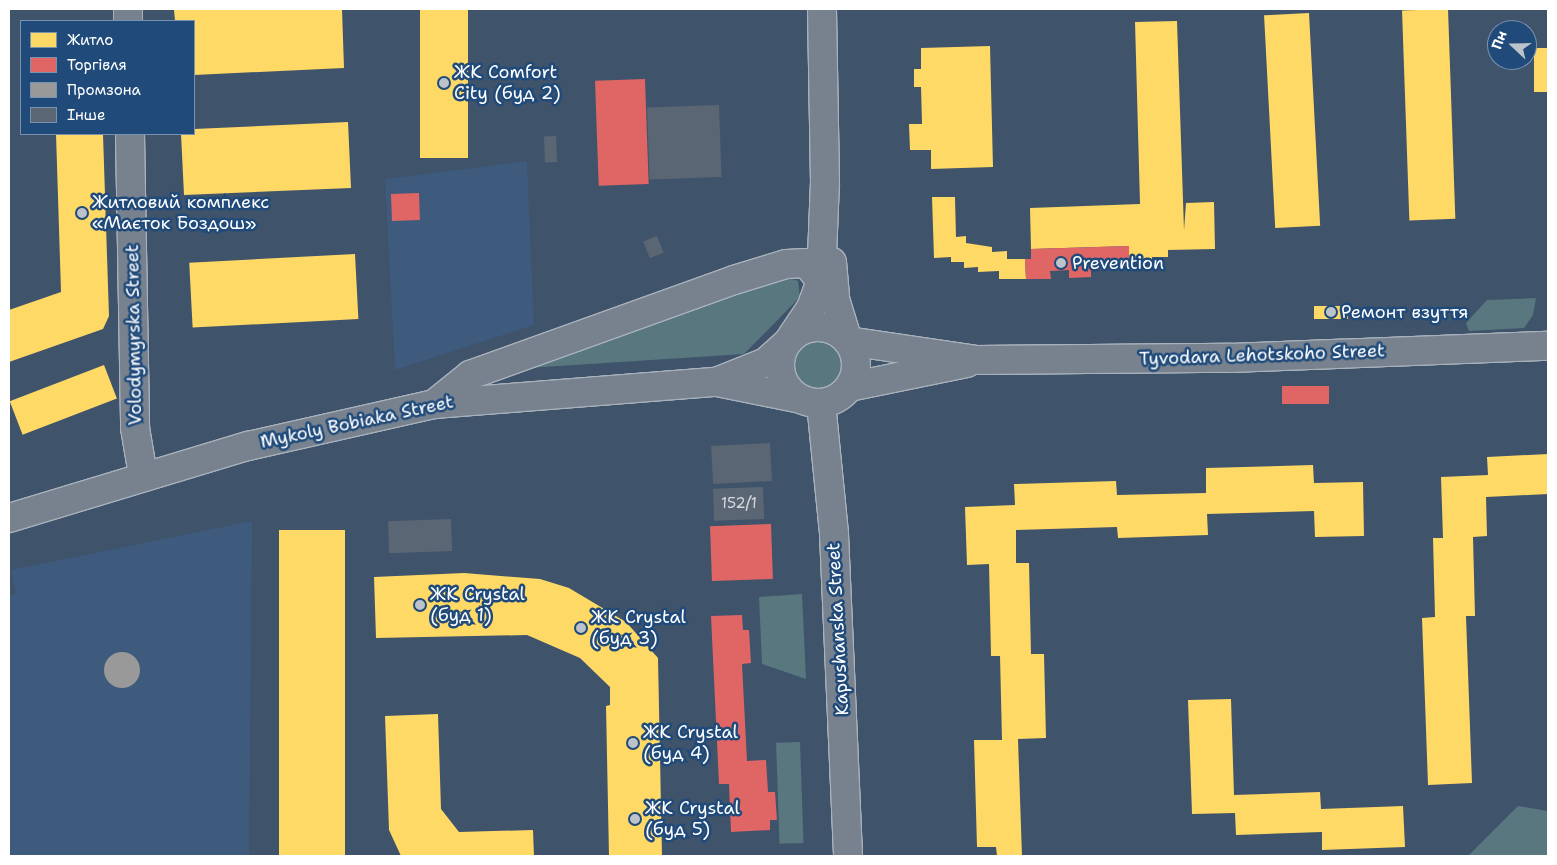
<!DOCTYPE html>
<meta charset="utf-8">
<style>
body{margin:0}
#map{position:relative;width:1557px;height:865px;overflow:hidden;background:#3f536b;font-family:"Shantell Sans",sans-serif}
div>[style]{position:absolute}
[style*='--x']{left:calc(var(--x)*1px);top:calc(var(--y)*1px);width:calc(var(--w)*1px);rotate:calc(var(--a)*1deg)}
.built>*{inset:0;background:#3e5a7d}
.green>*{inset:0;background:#58777e;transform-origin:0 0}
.round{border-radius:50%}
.homes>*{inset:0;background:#ffd966;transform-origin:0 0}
.shops>*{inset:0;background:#e06666;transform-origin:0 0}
.industry>*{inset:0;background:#999}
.building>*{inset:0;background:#5b6675;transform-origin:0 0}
.roads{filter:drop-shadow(1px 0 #a9b2bc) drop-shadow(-1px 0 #a9b2bc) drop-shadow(0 1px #a9b2bc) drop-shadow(0 -1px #a9b2bc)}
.minor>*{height:28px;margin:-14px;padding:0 14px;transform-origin:14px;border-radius:14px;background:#77828e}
.minor>.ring{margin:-14px;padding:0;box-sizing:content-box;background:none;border:28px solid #77828e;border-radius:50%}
.dots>*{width:14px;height:14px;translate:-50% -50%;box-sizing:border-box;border:2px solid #1f4a7a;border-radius:50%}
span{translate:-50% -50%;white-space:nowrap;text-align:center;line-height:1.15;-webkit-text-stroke:5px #1f4a7a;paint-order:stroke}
.number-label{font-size:15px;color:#d6d9dc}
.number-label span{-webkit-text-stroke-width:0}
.poi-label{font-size:18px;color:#fff}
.left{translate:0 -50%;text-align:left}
.street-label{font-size:18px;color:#fff}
.frame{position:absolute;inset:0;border:10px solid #fff;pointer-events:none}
.legend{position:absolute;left:20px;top:20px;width:175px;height:115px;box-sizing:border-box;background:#1f4a7a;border:1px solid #7992af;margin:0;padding:6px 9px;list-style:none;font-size:15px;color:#fff}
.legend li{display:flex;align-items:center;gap:10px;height:25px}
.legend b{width:25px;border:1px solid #7992af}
.north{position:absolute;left:1487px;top:20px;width:50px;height:50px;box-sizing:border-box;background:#1f4a7a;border:1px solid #7992af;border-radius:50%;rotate:291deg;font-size:14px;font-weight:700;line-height:20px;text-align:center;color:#fff}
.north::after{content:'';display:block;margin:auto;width:18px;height:22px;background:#bcc3cb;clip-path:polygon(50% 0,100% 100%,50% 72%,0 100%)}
</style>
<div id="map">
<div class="built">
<i style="clip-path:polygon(527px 161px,534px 325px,395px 370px,385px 179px)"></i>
<i style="clip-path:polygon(252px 521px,249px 856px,9px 856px,9px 596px,16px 594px,11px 570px)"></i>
</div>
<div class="green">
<i style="clip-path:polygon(786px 277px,798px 281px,800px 297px,744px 354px,528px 368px,528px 363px)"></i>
<i style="clip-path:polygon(1536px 298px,1533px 315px,1524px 328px,1469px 331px,1466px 323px,1487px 300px)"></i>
<i class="round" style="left:788px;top:335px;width:60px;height:60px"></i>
<i style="clip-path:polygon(802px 594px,806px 679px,762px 664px,759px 597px)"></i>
<i style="left:800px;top:742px;width:101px;height:24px;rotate:88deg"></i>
<i style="clip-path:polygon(1518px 806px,1548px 811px,1548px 856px,1468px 856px)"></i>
</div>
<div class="homes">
<i style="clip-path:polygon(342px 9px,344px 68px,194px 75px,194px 21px,175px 21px,174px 10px)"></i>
<i style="left:420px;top:9px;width:48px;height:149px"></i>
<i style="left:1448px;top:9px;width:210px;height:46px;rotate:88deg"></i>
<i style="left:1309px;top:13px;width:213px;height:45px;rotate:87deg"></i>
<i style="clip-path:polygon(1177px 21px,1184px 230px,1186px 203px,1214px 202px,1215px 249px,1168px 250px,1168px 257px,1152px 257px,1152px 262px,1129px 263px,1129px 246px,1031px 249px,1030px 208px,1140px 204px,1135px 22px)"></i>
<i style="clip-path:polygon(990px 46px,993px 167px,931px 169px,931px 150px,910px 150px,909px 124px,922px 124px,921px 87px,914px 87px,914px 69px,921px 69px,921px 48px)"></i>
<i style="left:1548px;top:48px;width:44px;height:14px;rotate:90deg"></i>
<i style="clip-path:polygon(348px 122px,351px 188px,184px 195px,181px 134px,194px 134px,194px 129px)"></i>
<i style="clip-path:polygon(56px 134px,103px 134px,109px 316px,103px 329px,9px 362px,9px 310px,61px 292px)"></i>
<i style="clip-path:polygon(932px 197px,955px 197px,956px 237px,966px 236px,966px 243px,992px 247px,992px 252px,1007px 251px,1007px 259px,1025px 259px,1026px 279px,999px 279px,999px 271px,978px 272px,978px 267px,964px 268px,964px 262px,951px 262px,951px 257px,934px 258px)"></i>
<i style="left:355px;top:254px;width:65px;height:166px;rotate:87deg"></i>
<i style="left:1314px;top:306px;width:34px;height:13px"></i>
<i style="left:104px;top:365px;width:36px;height:101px;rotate:69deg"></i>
<i style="clip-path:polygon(1548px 454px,1548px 494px,1486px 497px,1487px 536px,1473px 537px,1475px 616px,1466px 616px,1472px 783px,1428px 785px,1422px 618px,1435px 617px,1433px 538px,1443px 538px,1441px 477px,1488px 475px,1487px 457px)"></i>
<i style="clip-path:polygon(1313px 465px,1314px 483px,1363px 482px,1364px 536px,1315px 537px,1314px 511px,1207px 514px,1208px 535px,1118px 538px,1117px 527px,1016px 530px,1016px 563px,1029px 563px,1031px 654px,1044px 654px,1046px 738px,1018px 739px,1022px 856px,997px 856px,996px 847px,977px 847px,974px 740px,1002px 740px,1000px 656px,991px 656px,989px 564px,967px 565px,965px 507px,1015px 505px,1014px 484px,1116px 481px,1117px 495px,1206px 493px,1206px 468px)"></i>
<i style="left:279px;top:530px;width:66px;height:326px"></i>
<i style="clip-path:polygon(464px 573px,540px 579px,569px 588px,626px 622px,658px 658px,662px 856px,609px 856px,606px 706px,610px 705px,610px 687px,580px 658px,527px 635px,376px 638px,374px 577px)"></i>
<i style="clip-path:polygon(1231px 699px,1234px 795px,1320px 792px,1321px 809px,1403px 806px,1405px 847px,1322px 850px,1322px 832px,1236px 835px,1235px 813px,1192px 814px,1188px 700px)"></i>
<i style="clip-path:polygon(438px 714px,441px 809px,459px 832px,533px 830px,534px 856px,401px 856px,389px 830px,385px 716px)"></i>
</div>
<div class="shops">
<i style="left:645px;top:79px;width:105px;height:50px;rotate:88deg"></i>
<i style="left:419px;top:193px;width:27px;height:28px;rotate:88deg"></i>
<i style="clip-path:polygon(1129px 246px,1129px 269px,1091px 270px,1091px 277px,1069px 278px,1069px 270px,1050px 271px,1051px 279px,1026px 279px,1025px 259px,1031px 259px,1031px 249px)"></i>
<i style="left:1329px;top:386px;width:18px;height:47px;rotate:90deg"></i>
<i style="left:771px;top:524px;width:55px;height:61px;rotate:88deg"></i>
<i style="clip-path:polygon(742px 615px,743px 630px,749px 630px,751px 663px,742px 664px,747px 761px,766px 760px,768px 792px,775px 792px,777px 820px,770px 820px,770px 830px,731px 832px,729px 784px,719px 784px,711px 616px)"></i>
</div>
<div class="industry">
<i class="round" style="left:104px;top:652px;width:36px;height:36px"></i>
</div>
<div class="building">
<i style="left:719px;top:105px;width:72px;height:72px;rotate:88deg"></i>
<i style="left:556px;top:136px;width:26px;height:12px;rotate:88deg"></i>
<i style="left:657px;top:236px;width:18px;height:15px;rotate:68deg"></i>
<i style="left:770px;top:443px;width:38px;height:59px;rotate:87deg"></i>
<i style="left:763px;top:487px;width:32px;height:50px;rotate:88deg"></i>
<i style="left:451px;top:519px;width:32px;height:63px;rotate:88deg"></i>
</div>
<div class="roads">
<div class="minor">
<i style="--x:128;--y:9;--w:12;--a:90"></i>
<i style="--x:130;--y:134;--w:294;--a:89"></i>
<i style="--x:135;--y:428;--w:48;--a:80.3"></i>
<i style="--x:832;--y:262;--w:37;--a:85"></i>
<i style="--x:835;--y:299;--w:44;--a:72.8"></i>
<i class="ring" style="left:780px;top:327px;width:48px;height:48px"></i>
<i style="--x:792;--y:336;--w:34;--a:-56"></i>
<i style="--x:811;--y:308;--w:29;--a:-70"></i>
<i style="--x:821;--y:281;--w:99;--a:-87.7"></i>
<i style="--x:825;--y:182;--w:173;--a:-91"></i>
<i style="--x:848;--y:341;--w:129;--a:8.4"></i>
<i style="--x:976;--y:360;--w:254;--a:-0.5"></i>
<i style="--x:1230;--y:358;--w:318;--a:-2.2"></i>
<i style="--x:717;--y:382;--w:86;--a:11.4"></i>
<i style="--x:849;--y:387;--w:120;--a:-11.5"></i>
<i style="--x:821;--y:403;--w:132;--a:84.3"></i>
<i style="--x:834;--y:534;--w:322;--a:87.5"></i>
<i style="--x:434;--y:404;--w:46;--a:-38.9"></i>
<i style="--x:470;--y:375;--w:281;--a:-19.8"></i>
<i style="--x:734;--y:280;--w:54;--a:-17.1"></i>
<i style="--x:786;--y:264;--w:20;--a:-3"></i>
<i style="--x:806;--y:263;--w:23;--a:50"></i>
<i style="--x:9;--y:518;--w:250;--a:-16.8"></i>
<i style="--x:248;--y:446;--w:191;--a:-12.7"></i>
<i style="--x:434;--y:404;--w:283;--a:-4.5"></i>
<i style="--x:716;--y:382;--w:54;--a:-21.8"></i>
<i style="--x:766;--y:362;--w:25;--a:-42"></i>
</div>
</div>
<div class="dots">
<i style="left:444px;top:83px;background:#bcc3cb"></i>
<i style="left:82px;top:213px;background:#bcc3cb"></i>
<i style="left:1061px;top:263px;background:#bcc3cb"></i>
<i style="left:1331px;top:312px;background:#bcc3cb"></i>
<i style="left:420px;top:605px;background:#bcc3cb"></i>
<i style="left:581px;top:628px;background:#bcc3cb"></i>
<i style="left:633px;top:743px;background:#bcc3cb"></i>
<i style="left:635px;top:819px;background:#bcc3cb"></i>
</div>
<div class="number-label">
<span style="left:739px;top:504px">152/1</span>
</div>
<div class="poi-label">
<span class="left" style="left:454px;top:83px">ЖК Comfort<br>City (буд 2)</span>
<span class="left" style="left:92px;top:213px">Житловий комплекс<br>«Маєток Боздош»</span>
<span class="left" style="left:1072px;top:263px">Prevention</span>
<span class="left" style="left:1341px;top:312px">Ремонт взуття</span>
<span class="left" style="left:430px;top:605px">ЖК Crystal<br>(буд 1)</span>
<span class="left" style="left:591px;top:628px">ЖК Crystal<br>(буд 3)</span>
<span class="left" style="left:643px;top:743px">ЖК Crystal<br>(буд 4)</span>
<span class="left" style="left:645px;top:819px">ЖК Crystal<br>(буд 5)</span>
</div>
<div class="street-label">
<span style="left:134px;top:335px;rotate:-91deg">Volodymyrska Street</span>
<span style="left:1262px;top:355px;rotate:-2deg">Tyvodara Lehotskoho Street</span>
<span style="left:357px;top:422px;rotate:-12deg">Mykoly Bobiaka Street</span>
<span style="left:838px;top:629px;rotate:-93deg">Kapushanska Street</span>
</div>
<div class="frame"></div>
<ul class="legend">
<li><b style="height:14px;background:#ffd966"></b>Житло</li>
<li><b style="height:14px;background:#e06666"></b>Торгівля</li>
<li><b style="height:14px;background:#999"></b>Промзона</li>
<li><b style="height:14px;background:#5b6675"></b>Інше</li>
</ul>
<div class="north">Пн</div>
</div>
